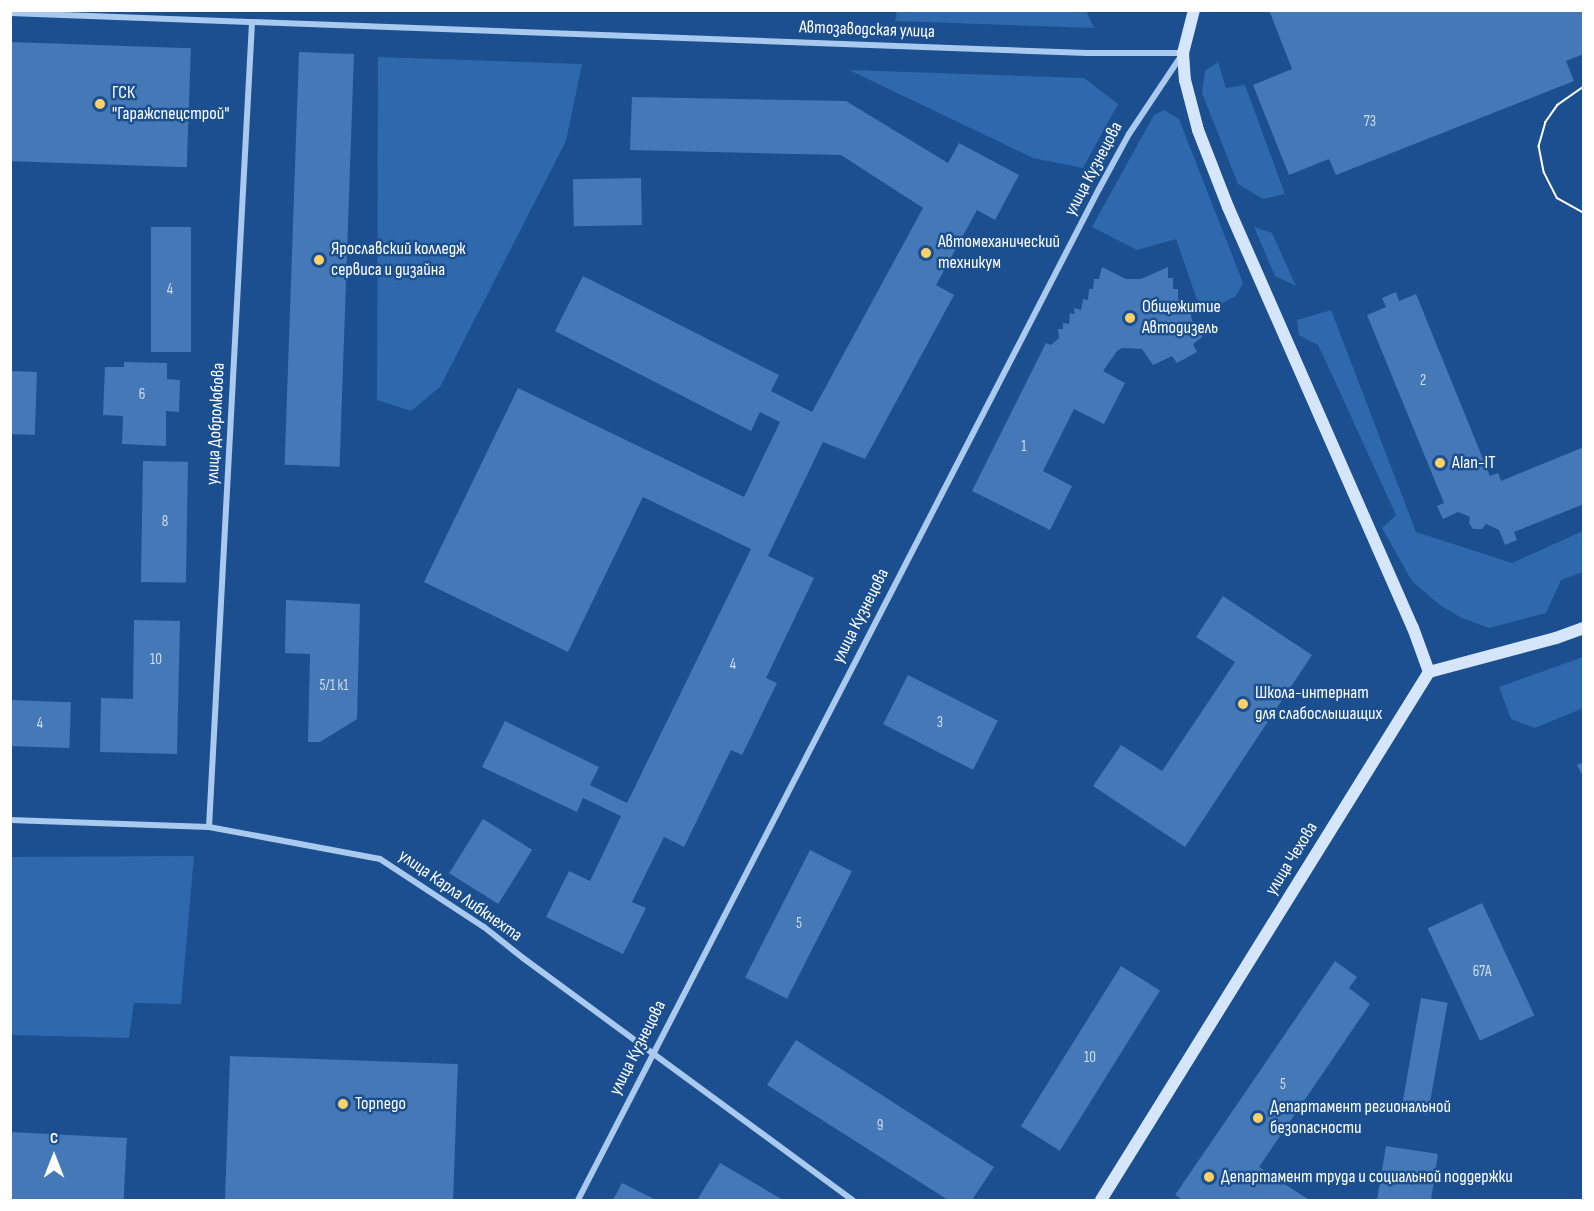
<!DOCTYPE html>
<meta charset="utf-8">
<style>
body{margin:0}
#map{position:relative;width:1594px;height:1211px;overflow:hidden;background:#1b4f8f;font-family:"Sofia Sans Condensed",sans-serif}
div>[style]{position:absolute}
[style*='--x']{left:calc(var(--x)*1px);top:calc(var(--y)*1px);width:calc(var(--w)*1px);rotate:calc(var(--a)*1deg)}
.green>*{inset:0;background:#2e69ad}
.building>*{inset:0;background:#4478b7;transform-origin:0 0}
.street>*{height:6px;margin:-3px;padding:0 3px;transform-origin:3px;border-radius:3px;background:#a9c9ee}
.secondary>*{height:12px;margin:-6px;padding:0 6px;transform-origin:6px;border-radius:6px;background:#d6e6fa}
.tram>*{height:1.5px;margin:-0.75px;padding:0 0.75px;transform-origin:0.75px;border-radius:0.75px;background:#fff}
.dots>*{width:16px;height:16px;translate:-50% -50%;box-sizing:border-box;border:3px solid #1b4f8f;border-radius:50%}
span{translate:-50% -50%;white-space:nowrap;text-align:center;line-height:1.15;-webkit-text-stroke:5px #1b4f8f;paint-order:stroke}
.number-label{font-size:15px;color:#d0dded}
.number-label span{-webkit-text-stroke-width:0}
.street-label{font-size:18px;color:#fff}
.poi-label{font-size:18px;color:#fff}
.left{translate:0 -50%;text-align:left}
.frame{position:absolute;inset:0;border:12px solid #fff;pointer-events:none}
.north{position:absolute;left:24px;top:1127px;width:60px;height:60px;-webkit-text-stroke:4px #1b4f8f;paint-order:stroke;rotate:0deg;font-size:16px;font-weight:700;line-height:24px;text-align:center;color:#fff}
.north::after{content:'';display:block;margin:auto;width:21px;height:27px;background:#fff;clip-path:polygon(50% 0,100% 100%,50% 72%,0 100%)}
</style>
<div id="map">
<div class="green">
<i style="clip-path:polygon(1086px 11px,1094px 28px,895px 21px,897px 11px)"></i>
<i style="clip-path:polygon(378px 57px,582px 64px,566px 141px,440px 387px,411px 411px,377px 400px)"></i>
<i style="clip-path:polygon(1218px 62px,1226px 88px,1245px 85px,1285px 194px,1263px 199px,1238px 184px,1202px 93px,1205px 71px)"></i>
<i style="clip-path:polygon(849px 70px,1084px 78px,1118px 104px,1083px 168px,1033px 158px)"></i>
<i style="clip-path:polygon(1164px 110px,1179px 119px,1243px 283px,1236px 296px,1202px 314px,1176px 239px,1137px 250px,1092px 227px,1154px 115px)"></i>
<i style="clip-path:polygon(1254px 227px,1272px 233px,1296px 286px,1275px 276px)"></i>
<i style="clip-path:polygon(1331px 310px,1416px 532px,1512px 563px,1583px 531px,1583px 572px,1561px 580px,1546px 613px,1489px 628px,1462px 618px,1441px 606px,1412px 581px,1382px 528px,1396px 515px,1322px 353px,1318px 345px,1299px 335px,1297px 320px)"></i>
<i style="clip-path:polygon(1583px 657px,1583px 708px,1535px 728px,1511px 719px,1499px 687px)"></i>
<i style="clip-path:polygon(194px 856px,181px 1004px,134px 1003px,129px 1038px,11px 1035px,11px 857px)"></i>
</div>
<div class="building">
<i style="clip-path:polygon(1269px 10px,1584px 10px,1584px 54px,1566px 61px,1574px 81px,1336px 175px,1329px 159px,1289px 175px,1253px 85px,1292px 69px)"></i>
<i style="left:10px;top:42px;width:181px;height:119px;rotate:2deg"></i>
<i style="left:299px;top:52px;width:55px;height:413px;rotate:2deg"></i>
<i style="clip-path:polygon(632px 97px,846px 101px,948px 163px,959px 143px,1019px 175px,995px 220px,977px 210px,936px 285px,954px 295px,865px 459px,823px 442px,768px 556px,814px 578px,766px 678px,777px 683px,742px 755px,731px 750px,684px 847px,664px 837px,632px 902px,646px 908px,623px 954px,546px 917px,569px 871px,590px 881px,621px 816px,583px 798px,577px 812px,482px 767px,505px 721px,599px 767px,590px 785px,627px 803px,751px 549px,643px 497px,568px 652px,424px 582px,518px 388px,744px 497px,780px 422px,760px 412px,751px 431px,555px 331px,583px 276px,779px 375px,771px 391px,812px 412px,923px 208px,841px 155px,630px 150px)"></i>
<i style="left:641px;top:178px;width:47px;height:68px;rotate:89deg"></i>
<i style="left:151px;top:227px;width:40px;height:125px"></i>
<i style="clip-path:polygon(1102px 267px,1126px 279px,1141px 279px,1168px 267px,1168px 278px,1173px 278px,1173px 289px,1178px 289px,1178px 299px,1185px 300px,1185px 310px,1190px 310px,1192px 321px,1197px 323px,1196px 329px,1203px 327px,1202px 337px,1193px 344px,1197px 352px,1177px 363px,1172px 356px,1153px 365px,1142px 349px,1122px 348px,1117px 351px,1103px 371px,1125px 383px,1104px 424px,1074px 409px,1043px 471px,1072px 486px,1050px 530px,972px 491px,1046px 343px,1051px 345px,1059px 338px,1058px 329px,1063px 329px,1063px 323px,1069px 324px,1070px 313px,1075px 314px,1074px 308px,1081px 310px,1083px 299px,1088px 300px,1089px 289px,1093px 289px,1094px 279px,1099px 279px)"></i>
<i style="clip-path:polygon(1396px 292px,1399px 301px,1416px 294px,1490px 476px,1498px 473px,1501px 481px,1584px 447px,1584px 504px,1514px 532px,1517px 540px,1505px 545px,1499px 530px,1486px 524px,1482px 529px,1473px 529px,1469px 523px,1470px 517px,1458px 512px,1443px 519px,1437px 506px,1444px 503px,1367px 315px,1386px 307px,1382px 298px)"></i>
<i style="clip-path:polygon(124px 362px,167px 363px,167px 379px,180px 380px,179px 412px,166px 411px,166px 446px,122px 444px,123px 416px,103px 415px,105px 367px,124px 367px)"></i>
<i style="left:10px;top:371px;width:27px;height:63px;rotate:2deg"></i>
<i style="left:143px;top:461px;width:45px;height:121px;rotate:1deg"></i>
<i style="clip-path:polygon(1223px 596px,1312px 655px,1185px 847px,1093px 786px,1121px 745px,1162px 771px,1235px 662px,1196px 637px)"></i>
<i style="clip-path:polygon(286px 600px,360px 604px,357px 719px,320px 742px,308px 742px,310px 654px,285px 653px)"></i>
<i style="clip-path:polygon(134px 620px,180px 621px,177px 754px,100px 752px,101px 698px,133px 699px)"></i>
<i style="left:908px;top:675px;width:101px;height:55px;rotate:27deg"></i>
<i style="left:10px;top:700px;width:61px;height:46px;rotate:2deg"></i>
<i style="clip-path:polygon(1584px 762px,1584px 778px,1577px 765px)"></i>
<i style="left:483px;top:819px;width:58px;height:64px;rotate:32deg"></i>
<i style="left:810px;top:850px;width:47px;height:143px;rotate:27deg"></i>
<i style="left:1482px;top:903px;width:124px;height:60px;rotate:65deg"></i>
<i style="clip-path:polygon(1335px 961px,1357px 977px,1349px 988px,1370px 1004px,1259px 1167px,1309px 1200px,1183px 1200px,1175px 1195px)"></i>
<i style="left:1121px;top:966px;width:46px;height:189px;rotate:32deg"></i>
<i style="left:1421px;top:998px;width:27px;height:114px;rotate:10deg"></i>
<i style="clip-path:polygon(796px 1040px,994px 1167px,972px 1200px,948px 1200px,767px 1085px)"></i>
<i style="left:230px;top:1056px;width:228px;height:144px;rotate:2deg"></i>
<i style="left:10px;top:1132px;width:117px;height:68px;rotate:3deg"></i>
<i style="clip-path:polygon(1386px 1146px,1438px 1154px,1431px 1200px,1377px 1200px)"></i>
<i style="clip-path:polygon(720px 1163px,783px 1200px,697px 1200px)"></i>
<i style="clip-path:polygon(622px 1183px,656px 1200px,613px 1200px)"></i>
</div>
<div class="street">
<i style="--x:10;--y:13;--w:1078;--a:2.13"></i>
<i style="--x:1087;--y:53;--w:96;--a:0"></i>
<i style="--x:10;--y:820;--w:199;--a:2"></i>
<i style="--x:209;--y:827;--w:174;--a:10.6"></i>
<i style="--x:380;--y:859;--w:124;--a:33.2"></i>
<i style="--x:484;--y:927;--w:50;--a:38.5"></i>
<i style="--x:523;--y:958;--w:409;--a:36.3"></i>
<i style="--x:209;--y:827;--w:806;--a:-86.94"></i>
<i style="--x:578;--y:1200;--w:1137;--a:-62.74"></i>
<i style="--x:1099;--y:189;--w:63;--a:-61.4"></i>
<i style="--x:1129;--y:134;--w:94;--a:-56.3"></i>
</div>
<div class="secondary">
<i style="--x:1194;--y:10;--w:44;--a:104.3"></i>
<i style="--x:1183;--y:53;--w:27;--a:86"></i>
<i style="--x:1185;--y:80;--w:52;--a:75.4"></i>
<i style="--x:1198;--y:130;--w:83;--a:68.7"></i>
<i style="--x:1228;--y:207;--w:460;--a:66.3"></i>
<i style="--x:1413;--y:628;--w:47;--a:70"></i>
<i style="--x:1101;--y:1200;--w:622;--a:-58.15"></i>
<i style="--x:1429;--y:672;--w:131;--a:-15"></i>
<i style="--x:1556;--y:638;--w:30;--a:-20"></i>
</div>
<div class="tram">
<i style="--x:1584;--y:87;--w:32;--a:145"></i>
<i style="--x:1558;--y:105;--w:21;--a:125"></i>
<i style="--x:1546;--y:122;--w:25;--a:106"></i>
<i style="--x:1539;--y:146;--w:26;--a:79"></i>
<i style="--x:1544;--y:172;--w:29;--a:63"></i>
<i style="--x:1557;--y:198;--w:31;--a:29"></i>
</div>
<div class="dots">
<i style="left:100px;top:104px;background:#ffd166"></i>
<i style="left:926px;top:253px;background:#ffd166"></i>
<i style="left:319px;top:260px;background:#ffd166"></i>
<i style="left:1130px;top:318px;background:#ffd166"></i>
<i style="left:1440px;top:463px;background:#ffd166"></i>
<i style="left:1243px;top:704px;background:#ffd166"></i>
<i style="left:343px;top:1104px;background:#ffd166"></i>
<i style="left:1258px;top:1118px;background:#ffd166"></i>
<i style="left:1209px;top:1177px;background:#ffd166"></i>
</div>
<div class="number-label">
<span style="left:1370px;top:122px">73</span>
<span style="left:170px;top:290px">4</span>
<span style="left:1423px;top:381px">2</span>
<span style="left:142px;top:395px">6</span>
<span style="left:1024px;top:447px">1</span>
<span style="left:165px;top:522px">8</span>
<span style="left:156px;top:660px">10</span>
<span style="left:733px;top:665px">4</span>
<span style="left:334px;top:686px">5/1 к1</span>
<span style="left:940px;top:723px">3</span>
<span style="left:40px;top:724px">4</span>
<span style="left:799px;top:924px">5</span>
<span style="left:1482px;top:972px">67А</span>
<span style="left:1090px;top:1058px">10</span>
<span style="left:1283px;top:1085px">5</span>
<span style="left:880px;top:1126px">9</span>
</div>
<div class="street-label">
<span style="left:867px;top:30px;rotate:2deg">Автозаводская улица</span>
<span style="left:1094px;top:169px;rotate:-62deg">улица Кузнецова</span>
<span style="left:216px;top:424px;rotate:-87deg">улица Добролюбова</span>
<span style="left:861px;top:616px;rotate:-63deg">улица Кузнецова</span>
<span style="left:1292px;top:859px;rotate:-58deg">улица Чехова</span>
<span style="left:460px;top:896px;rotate:35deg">улица Карла Либкнехта</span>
<span style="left:638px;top:1048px;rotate:-63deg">улица Кузнецова</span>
</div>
<div class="poi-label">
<span class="left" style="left:112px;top:104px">ГСК<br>"Гаражспецстрой"</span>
<span class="left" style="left:938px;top:253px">Автомеханический<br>техникум</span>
<span class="left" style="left:331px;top:260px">Ярославский колледж<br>сервиса и дизайна</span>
<span class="left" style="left:1142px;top:318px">Общежитие<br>Автодизель</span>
<span class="left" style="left:1452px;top:463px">Alan-IT</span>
<span class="left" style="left:1255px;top:704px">Школа-интернат<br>для слабослышащих</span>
<span class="left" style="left:355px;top:1104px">Торпедо</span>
<span class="left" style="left:1270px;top:1118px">Департамент региональной<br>безопасности</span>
<span class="left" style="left:1221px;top:1177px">Департамент труда и социальной поддержки</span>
</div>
<div class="frame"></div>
<div class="north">С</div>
</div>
